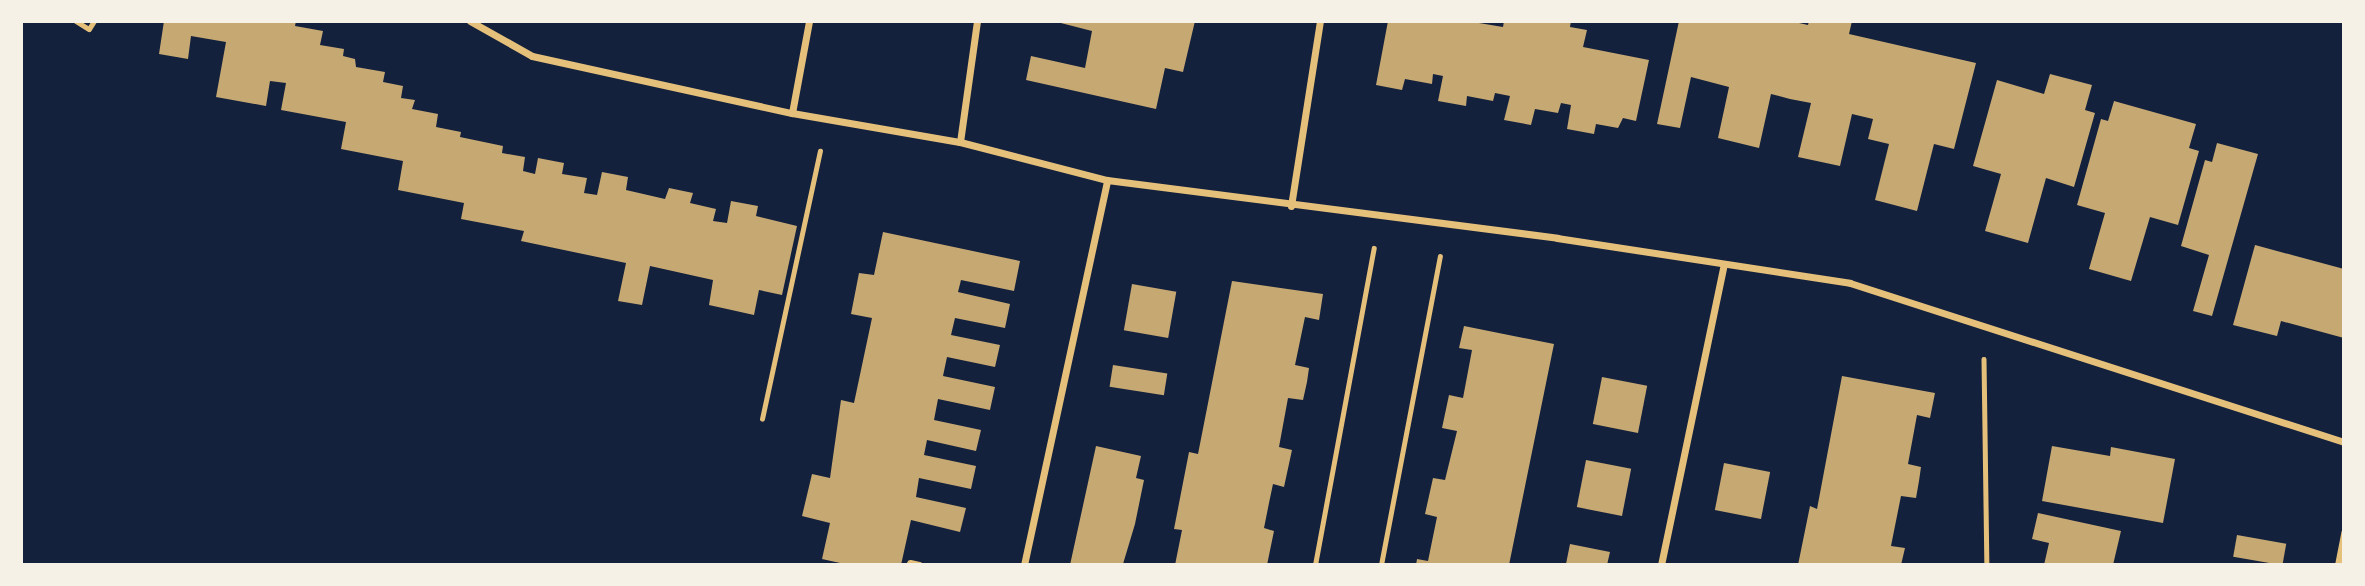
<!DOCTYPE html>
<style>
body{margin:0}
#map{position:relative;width:2365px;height:586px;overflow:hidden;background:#14213d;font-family:Raleway,sans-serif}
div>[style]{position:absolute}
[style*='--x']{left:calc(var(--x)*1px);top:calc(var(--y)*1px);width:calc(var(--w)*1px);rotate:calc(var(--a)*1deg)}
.building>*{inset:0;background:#c6a872;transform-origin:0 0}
.path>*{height:4.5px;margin:-2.25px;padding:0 2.25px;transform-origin:2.25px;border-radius:2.25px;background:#e5c07b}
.minor>*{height:7px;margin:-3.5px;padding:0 3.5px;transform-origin:3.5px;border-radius:3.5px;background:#e5c07b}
span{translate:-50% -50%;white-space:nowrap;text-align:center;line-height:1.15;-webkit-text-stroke:7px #f6f1e7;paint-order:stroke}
.frame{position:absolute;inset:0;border:23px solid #f6f1e7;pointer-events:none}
</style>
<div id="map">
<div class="building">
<i style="clip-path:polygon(164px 21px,296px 21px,295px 26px,323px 31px,320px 45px,344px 49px,343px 56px,355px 59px,356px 67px,385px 72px,383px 82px,403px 86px,401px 98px,415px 100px,412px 109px,438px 114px,436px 127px,461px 132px,460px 137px,503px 146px,502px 153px,525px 157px,523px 171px,535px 174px,538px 158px,564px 163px,562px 174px,587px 178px,584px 193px,597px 195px,602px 172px,628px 177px,626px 190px,665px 199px,669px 188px,693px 193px,690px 203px,716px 209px,713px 221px,727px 223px,731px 201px,758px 206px,756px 216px,797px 226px,782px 295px,759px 290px,754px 315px,709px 305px,713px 280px,650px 266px,642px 305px,618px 301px,626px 263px,521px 241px,524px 231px,461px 219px,464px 203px,398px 190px,403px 161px,341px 149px,346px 122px,281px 110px,286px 83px,270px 81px,266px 106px,216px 97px,226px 42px,191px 36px,188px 59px,159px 54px)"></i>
<i style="clip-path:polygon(1053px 21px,1195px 21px,1183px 72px,1165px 68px,1156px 109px,1026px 80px,1031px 56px,1085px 68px,1092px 31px)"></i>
<i style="clip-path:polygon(1388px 21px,1467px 21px,1503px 27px,1504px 21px,1571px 21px,1570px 27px,1587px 30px,1583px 47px,1649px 60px,1636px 121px,1623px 118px,1618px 128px,1596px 124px,1594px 134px,1567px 129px,1571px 105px,1561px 103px,1558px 113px,1535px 109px,1531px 125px,1504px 120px,1510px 96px,1495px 93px,1493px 101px,1467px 96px,1466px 106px,1438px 101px,1443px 76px,1433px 74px,1432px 84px,1405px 79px,1402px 90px,1376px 85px)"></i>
<i style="clip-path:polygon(1679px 21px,1790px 21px,1808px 25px,1809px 21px,1852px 21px,1849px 34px,1976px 63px,1954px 149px,1934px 144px,1917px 211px,1875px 200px,1889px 144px,1868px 139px,1873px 119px,1852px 114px,1840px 166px,1798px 157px,1811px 103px,1790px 99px,1771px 94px,1759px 148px,1718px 138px,1729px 87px,1691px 77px,1680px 128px,1657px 124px)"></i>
<i style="clip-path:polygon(2050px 74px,2092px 85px,2085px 110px,2095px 113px,2074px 187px,2046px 178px,2028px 243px,1985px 231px,2001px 174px,1973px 166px,1997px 80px,2044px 94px)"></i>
<i style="clip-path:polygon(2114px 101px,2196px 124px,2189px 148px,2199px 151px,2178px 225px,2150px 217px,2131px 281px,2089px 269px,2105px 213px,2077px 205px,2101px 119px,2108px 121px)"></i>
<i style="clip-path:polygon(2217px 143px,2258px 154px,2212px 316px,2193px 311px,2209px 255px,2181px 246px,2205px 160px,2212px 162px)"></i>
<i style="clip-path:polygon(883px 232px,1020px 261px,1014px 291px,961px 280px,958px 292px,1010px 304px,1005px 328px,955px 318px,951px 335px,1000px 345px,995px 367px,947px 357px,943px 376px,995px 387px,990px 410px,938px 399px,934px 420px,981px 430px,976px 451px,927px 440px,924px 455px,976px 466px,971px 489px,919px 478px,916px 497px,966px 508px,960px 532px,911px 520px,901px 565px,849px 565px,822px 559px,830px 523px,802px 516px,812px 474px,830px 478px,841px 400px,854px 403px,872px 318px,851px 314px,859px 273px,874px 275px)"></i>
<i style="clip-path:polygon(2255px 245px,2344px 269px,2344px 338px,2281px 321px,2277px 336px,2233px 325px)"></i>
<i style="clip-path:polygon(1232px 281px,1323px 294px,1319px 320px,1305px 317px,1295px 365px,1309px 368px,1307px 382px,1303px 400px,1288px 398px,1279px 447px,1292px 450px,1284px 487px,1273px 484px,1269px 503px,1264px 528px,1274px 531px,1267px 565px,1175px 565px,1182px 530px,1174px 529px,1189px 452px,1198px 454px)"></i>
<i style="left:1132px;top:284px;width:45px;height:47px;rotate:10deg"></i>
<i style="clip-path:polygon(1464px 326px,1554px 344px,1509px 565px,1416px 565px,1417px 559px,1428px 561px,1437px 517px,1425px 514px,1433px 478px,1445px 480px,1457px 431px,1442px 428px,1449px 395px,1463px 398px,1472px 350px,1459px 348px)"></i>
<i style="left:1113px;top:365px;width:55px;height:22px;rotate:9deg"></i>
<i style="clip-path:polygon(1842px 376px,1935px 393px,1930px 418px,1917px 415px,1908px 464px,1921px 467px,1919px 481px,1916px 498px,1901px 496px,1891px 546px,1905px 548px,1901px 565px,1798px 565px,1810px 506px,1817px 509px)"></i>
<i style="left:1602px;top:377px;width:46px;height:48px;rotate:11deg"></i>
<i style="clip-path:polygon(1096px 446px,1141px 456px,1136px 478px,1144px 480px,1135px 524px,1123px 564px,1070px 565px)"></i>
<i style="clip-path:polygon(2052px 446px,2110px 456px,2111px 447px,2175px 459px,2163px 523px,2042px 501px)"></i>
<i style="left:1586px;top:460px;width:46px;height:48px;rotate:11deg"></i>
<i style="left:1724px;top:463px;width:47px;height:48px;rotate:11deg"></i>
<i style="clip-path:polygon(2038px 513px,2121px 531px,2113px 565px,2044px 565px,2049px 543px,2032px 539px)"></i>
<i style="left:2237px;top:535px;width:50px;height:22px;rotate:10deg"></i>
<i style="clip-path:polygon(1570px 544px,1610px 552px,1607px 565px,1566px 564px)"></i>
</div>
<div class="path">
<i style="--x:76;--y:21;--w:15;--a:32"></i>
<i style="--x:89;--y:29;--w:9;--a:-58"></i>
<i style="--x:1984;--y:359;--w:206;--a:89.2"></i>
<i style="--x:762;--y:419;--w:274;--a:-77.8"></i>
<i style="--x:1315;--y:565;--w:322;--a:-79.5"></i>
<i style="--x:1381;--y:565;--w:314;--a:-79.2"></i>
</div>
<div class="minor">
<i style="--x:470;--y:21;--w:71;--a:29.4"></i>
<i style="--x:532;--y:56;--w:266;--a:12.4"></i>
<i style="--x:792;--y:113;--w:170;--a:9.8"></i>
<i style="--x:960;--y:142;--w:152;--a:14.5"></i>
<i style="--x:1107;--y:180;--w:454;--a:7.3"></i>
<i style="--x:1557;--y:238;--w:296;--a:8.7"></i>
<i style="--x:1850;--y:283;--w:519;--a:17.84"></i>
<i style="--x:792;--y:113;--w:94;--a:-79.5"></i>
<i style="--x:960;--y:142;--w:122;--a:-82"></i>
<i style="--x:1291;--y:206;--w:187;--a:-81.1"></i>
<i style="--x:910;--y:563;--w:9;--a:13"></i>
<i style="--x:1024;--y:565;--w:394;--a:-77.8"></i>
<i style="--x:1661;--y:565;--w:304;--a:-78.2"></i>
<i style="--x:2338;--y:565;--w:33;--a:-79"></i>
</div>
<div class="frame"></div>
</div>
